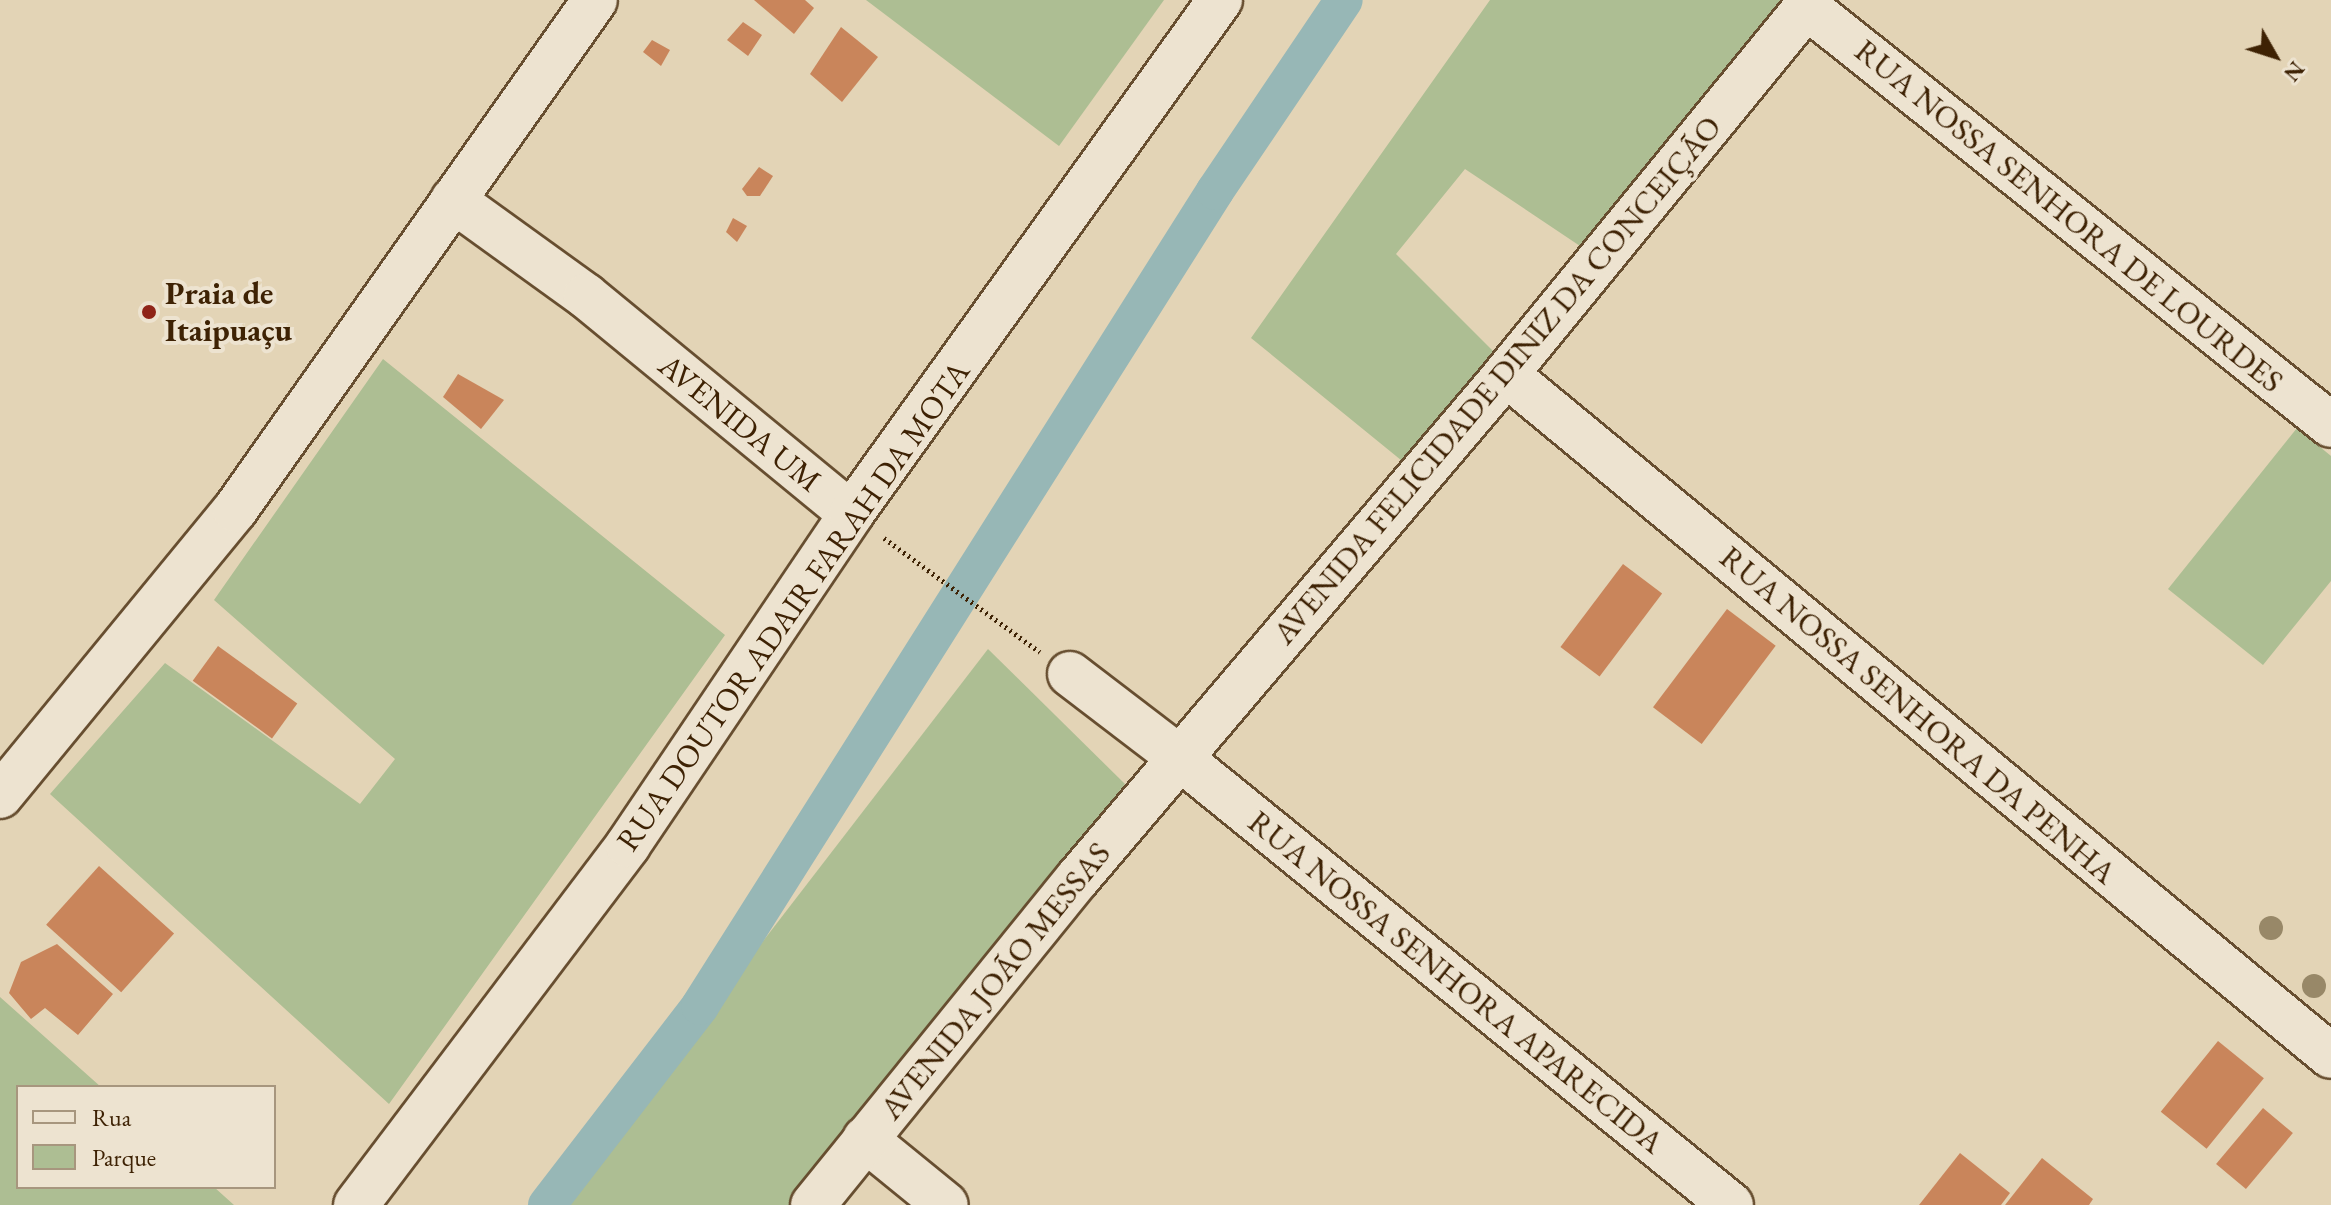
<!DOCTYPE html>
<meta charset="utf-8">
<style>
body{margin:0}
#map{position:relative;width:2331px;height:1205px;overflow:hidden;background:#e3d4b6;font-family:"EB Garamond",serif}
div>[style]{position:absolute}
[style*='--x']{left:calc(var(--x)*1px);top:calc(var(--y)*1px);width:calc(var(--w)*1px);rotate:calc(var(--a)*1deg)}
.green>*{inset:0;background:#adbe93}
.canal>*{height:38px;margin:-19px;padding:0 19px;transform-origin:19px;border-radius:19px;background:#97b7b6}
.building>*{inset:0;background:#c9855b;transform-origin:0 0}
.path>*{height:5px;margin-top:-2.5px;transform-origin:0;background:repeating-linear-gradient(90deg,#3e2204 0 2px,transparent 0 6px)}
.roads{filter:drop-shadow(2px 0 #674e30) drop-shadow(-2px 0 #674e30) drop-shadow(0 2px #674e30) drop-shadow(0 -2px #674e30)}
.minor>*{height:44px;margin:-22px;padding:0 22px;transform-origin:22px;border-radius:22px;background:#ede3d0}
.trees>*{width:24px;height:24px;margin:-12px;border-radius:50%;background:#988868}
.dots>*{width:22px;height:22px;translate:-50% -50%;box-sizing:border-box;border:4px solid #ede3d0;border-radius:50%}
span{translate:-50% -50%;white-space:nowrap;text-align:center;line-height:1.15;-webkit-text-stroke:8px #ede3d0;paint-order:stroke}
.street-label{font-size:32px;color:#3e2204}
.poi-label{font-size:32px;color:#3e2204;font-weight:700}
.left{translate:0 -50%;text-align:left}
.legend{position:absolute;left:16px;top:1085px;width:260px;height:104px;box-sizing:border-box;background:#ede3d0;border:2px solid #a7967e;margin:0;padding:10px 14px;list-style:none;font-size:24px;color:#3e2204}
.legend li{display:flex;align-items:center;gap:16px;height:40px}
.legend b{width:40px;border:2px solid #a7967e}
.north{position:absolute;left:2235px;top:16px;width:80px;height:80px;-webkit-text-stroke:6px #ede3d0;paint-order:stroke;rotate:129deg;font-size:22px;font-weight:700;line-height:32px;text-align:center;color:#3e2204}
.north::after{content:'';display:block;margin:auto;width:28px;height:36px;background:#3e2204;clip-path:polygon(50% 0,100% 100%,50% 72%,0 100%)}
</style>
<div id="map">
<div class="green">
<i style="clip-path:polygon(866px 0,1164px 0,1059px 146px)"></i>
<i style="clip-path:polygon(1490px 0,1781px 0,1583px 248px,1465px 169px,1396px 254px,1498px 356px,1412px 469px,1251px 338px)"></i>
<i style="clip-path:polygon(383px 359px,725px 635px,389px 1104px,50px 794px,165px 663px,360px 804px,395px 759px,214px 600px)"></i>
<i style="clip-path:polygon(2297px 428px,2331px 456px,2331px 581px,2263px 665px,2168px 589px)"></i>
<i style="clip-path:polygon(988px 649px,1125px 784px,798px 1205px,560px 1205px)"></i>
<i style="clip-path:polygon(0 997px,101px 1087px,18px 1087px,18px 1187px,214px 1187px,234px 1205px,0 1205px)"></i>
</div>
<div class="canal">
<i style="--x:547;--y:1205;--w:251;--a:-52.4"></i>
<i style="--x:700;--y:1006;--w:964;--a:-57.71"></i>
<i style="--x:1215;--y:191;--w:230;--a:-56"></i>
</div>
<div class="building">
<i style="clip-path:polygon(754px 0,805px 0,814px 8px,794px 34px)"></i>
<i style="clip-path:polygon(743px 22px,762px 35px,748px 56px,727px 40px)"></i>
<i style="clip-path:polygon(841px 27px,878px 57px,842px 102px,810px 74px)"></i>
<i style="clip-path:polygon(652px 40px,670px 50px,661px 66px,643px 52px)"></i>
<i style="clip-path:polygon(759px 167px,773px 176px,760px 196px,747px 196px,742px 189px)"></i>
<i style="clip-path:polygon(733px 218px,747px 226px,737px 242px,726px 232px)"></i>
<i style="clip-path:polygon(458px 374px,504px 400px,481px 429px,443px 397px)"></i>
<i style="left:1623px;top:564px;width:49px;height:104px;rotate:37deg"></i>
<i style="left:1727px;top:609px;width:61px;height:123px;rotate:37deg"></i>
<i style="left:218px;top:646px;width:98px;height:43px;rotate:36deg"></i>
<i style="left:99px;top:866px;width:101px;height:79px;rotate:42deg"></i>
<i style="clip-path:polygon(57px 944px,113px 994px,78px 1035px,45px 1008px,31px 1019px,9px 993px,21px 962px)"></i>
<i style="left:2218px;top:1041px;width:59px;height:91px;rotate:39deg"></i>
<i style="left:2263px;top:1108px;width:39px;height:73px;rotate:40deg"></i>
<i style="clip-path:polygon(1960px 1153px,2010px 1193px,2001px 1205px,1919px 1205px)"></i>
<i style="clip-path:polygon(2042px 1158px,2093px 1199px,2089px 1205px,2005px 1205px)"></i>
</div>
<div class="path">
<i style="--x:884;--y:538;--w:193;--a:36.2"></i>
</div>
<div class="roads">
<div class="minor">
<i style="--x:1807;--y:7;--w:670;--a:38.58"></i>
<i style="--x:453;--y:200;--w:164;--a:35.8"></i>
<i style="--x:586;--y:296;--w:343;--a:39.4"></i>
<i style="--x:1506;--y:374;--w:1070;--a:39.58"></i>
<i style="--x:1070;--y:674;--w:140;--a:37.4"></i>
<i style="--x:1181;--y:759;--w:708;--a:39.04"></i>
<i style="--x:0;--y:796;--w:370;--a:-50.6"></i>
<i style="--x:235;--y:510;--w:624;--a:-54.78"></i>
<i style="--x:865;--y:1139;--w:104;--a:39.2"></i>
<i style="--x:356;--y:1205;--w:451;--a:-52.9"></i>
<i style="--x:628;--y:845;--w:399;--a:-56"></i>
<i style="--x:851;--y:514;--w:633;--a:-54.33"></i>
<i style="--x:813;--y:1205;--w:421;--a:-51"></i>
<i style="--x:1078;--y:878;--w:647;--a:-49.64"></i>
<i style="--x:1497;--y:385;--w:497;--a:-50.7"></i>
</div>
</div>
<div class="trees">
<i style="left:2271px;top:928px"></i>
<i style="left:2314px;top:986px"></i>
</div>
<div class="dots">
<i style="left:149px;top:312px;background:#8f2418"></i>
</div>
<div class="street-label">
<span style="left:2069px;top:216px;rotate:39deg">RUA NOSSA SENHORA DE LOURDES</span>
<span style="left:1497px;top:380px;rotate:-50deg">AVENIDA FELICIDADE DINIZ DA CONCEIÇÃO</span>
<span style="left:740px;top:423px;rotate:39deg">AVENIDA UM</span>
<span style="left:793px;top:606px;rotate:-55deg">RUA DOUTOR ADAIR FARAH DA MOTA</span>
<span style="left:1918px;top:715px;rotate:40deg">RUA NOSSA SENHORA DA PENHA</span>
<span style="left:995px;top:981px;rotate:-51deg">AVENIDA JOÃO MESSAS</span>
<span style="left:1456px;top:982px;rotate:39deg">RUA NOSSA SENHORA APARECIDA</span>
</div>
<div class="poi-label">
<span class="left" style="left:165px;top:312px">Praia de<br>Itaipuaçu</span>
</div>
<ul class="legend">
<li><b style="height:10px;background:#ede3d0"></b>Rua</li>
<li><b style="height:22px;background:#adbe93"></b>Parque</li>
</ul>
<div class="north">N</div>
</div>
